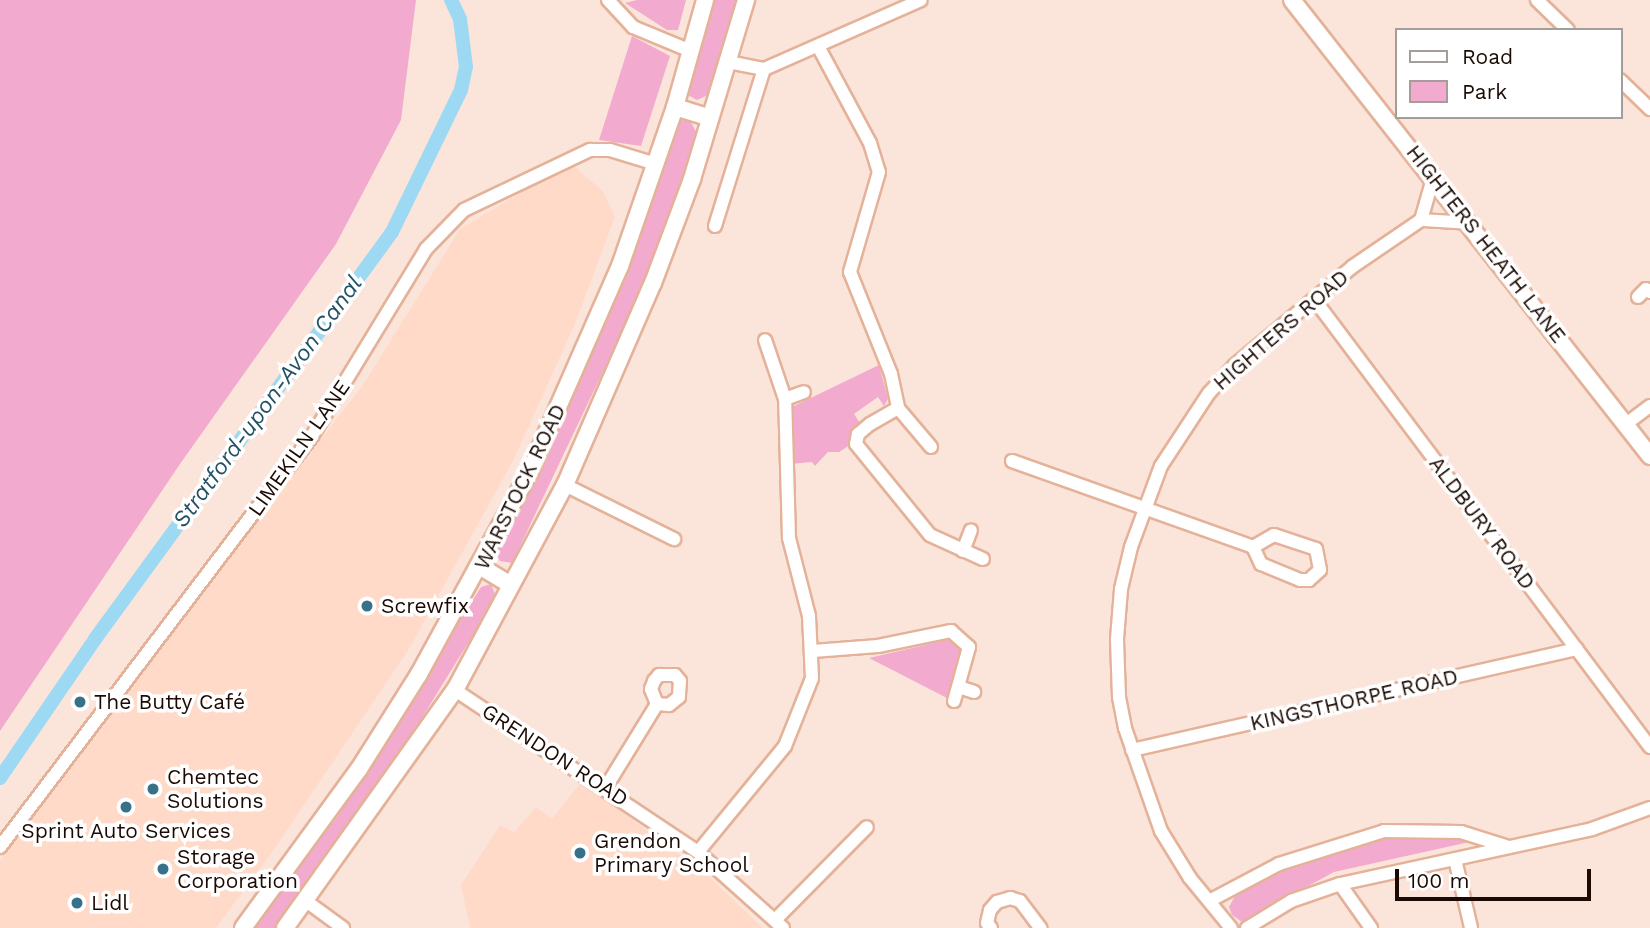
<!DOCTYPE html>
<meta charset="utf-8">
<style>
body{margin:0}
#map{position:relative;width:1650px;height:928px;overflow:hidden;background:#fbe5db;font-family:"Work Sans",sans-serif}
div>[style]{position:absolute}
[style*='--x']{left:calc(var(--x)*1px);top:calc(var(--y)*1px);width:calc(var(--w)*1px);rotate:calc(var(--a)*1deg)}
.built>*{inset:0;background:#ffdac9}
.green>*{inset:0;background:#f2abcf}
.canal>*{height:14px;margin:-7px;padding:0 7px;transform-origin:7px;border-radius:7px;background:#9ed9f3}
.roads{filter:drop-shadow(2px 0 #e4b299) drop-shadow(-2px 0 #e4b299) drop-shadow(0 2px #e4b299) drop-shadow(0 -2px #e4b299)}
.minor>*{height:12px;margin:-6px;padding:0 6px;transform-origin:6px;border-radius:6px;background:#fff}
.tertiary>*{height:16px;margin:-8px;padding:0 8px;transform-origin:8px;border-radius:8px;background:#fff}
.dots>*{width:19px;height:19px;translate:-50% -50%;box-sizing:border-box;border:4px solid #fff;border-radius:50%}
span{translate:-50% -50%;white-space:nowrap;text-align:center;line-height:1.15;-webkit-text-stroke:7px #fff;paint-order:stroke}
.street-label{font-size:21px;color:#1b0a03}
.poi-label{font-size:21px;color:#1b0a03}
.left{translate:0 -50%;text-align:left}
.water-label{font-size:23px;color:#245265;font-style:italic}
.legend{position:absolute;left:1395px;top:28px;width:228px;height:91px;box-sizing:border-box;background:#fff;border:2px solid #a49d9a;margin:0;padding:9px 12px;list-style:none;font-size:21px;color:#1b0a03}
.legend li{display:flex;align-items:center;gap:14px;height:35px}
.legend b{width:35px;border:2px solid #a49d9a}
.scale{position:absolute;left:1395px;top:869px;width:196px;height:32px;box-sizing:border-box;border:4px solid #1b0a03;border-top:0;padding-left:9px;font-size:21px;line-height:24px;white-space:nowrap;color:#1b0a03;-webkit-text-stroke:5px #fff;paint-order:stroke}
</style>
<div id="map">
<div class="built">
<i style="clip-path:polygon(570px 163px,603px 191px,615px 217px,574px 326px,514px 459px,409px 649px,273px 851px,216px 928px,0 928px,0 862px,21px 825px,363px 385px,460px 229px)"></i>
<i style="clip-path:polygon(581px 782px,706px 874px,763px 928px,470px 928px,461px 885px,500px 825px,514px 832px,536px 807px,552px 819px)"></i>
</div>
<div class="green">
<i style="clip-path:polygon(0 0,416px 0,401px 120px,336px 244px,180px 464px,0 731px)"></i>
<i style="clip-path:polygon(637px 0,686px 0,678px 30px,667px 30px,625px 3px)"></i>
<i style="clip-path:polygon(714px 0,736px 0,708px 95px,697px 100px,686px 94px)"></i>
<i style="clip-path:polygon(632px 36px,670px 56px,641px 146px,599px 140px)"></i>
<i style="clip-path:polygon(681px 120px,691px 122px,697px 134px,645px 283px,512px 563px,500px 561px,496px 555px,604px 321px)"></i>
<i style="clip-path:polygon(879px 365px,888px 399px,884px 406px,878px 397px,854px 414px,860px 423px,850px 445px,839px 452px,828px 452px,815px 466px,812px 462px,790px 464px,792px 407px)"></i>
<i style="clip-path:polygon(491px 584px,495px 594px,473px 635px,383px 781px,275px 928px,253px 928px,338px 816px,481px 587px)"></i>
<i style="clip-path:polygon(951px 639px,963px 652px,947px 698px,869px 658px)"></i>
<i style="clip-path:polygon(1428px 833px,1457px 834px,1474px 841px,1334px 872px,1242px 922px,1232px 915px,1229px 907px,1237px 892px,1284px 867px,1362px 842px)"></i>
</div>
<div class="canal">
<i style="--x:0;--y:778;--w:168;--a:-55.6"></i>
<i style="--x:95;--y:639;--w:504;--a:-53.88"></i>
<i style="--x:392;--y:232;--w:158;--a:-64.1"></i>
<i style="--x:461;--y:90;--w:24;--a:-78"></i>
<i style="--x:466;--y:67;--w:48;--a:-97.1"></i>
<i style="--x:460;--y:19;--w:21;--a:-115"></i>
</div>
<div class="roads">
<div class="minor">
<i style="--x:608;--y:0;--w:37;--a:47"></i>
<i style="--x:633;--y:27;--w:63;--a:22.5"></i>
<i style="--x:1537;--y:0;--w:43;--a:44.1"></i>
<i style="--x:819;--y:48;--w:108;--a:61.8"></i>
<i style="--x:870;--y:143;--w:30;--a:73"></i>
<i style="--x:879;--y:172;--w:104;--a:106.2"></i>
<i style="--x:850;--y:272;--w:110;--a:68.1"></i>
<i style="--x:891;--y:374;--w:35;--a:78"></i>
<i style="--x:898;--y:408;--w:32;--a:150"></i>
<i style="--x:870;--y:424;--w:16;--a:140"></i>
<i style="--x:858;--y:434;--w:10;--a:101"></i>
<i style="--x:856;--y:444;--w:117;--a:50.9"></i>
<i style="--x:930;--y:535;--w:58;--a:24.4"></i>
<i style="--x:728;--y:62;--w:37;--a:11"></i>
<i style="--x:764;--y:69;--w:171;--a:-23.7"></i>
<i style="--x:1620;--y:80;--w:42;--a:44"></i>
<i style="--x:1421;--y:220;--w:49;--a:3.5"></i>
<i style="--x:715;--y:226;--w:164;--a:-72.7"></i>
<i style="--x:1638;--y:297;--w:11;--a:-45"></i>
<i style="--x:1646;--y:289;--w:5;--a:37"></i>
<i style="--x:1314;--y:299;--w:560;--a:53.13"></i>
<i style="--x:785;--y:399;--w:20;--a:-20"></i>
<i style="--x:898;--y:408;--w:51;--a:49.8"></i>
<i style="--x:1626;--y:424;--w:30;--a:-37"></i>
<i style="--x:1012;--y:461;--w:256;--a:19.6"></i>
<i style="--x:1253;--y:547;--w:24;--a:-30"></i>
<i style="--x:1274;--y:535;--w:44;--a:18.4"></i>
<i style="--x:1316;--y:549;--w:21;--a:79"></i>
<i style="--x:1320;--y:570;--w:15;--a:138"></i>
<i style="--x:1309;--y:580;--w:9;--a:180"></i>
<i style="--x:1300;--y:580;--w:42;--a:-157.7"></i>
<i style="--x:1261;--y:564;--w:19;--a:-115"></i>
<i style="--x:565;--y:485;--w:122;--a:26.4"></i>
<i style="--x:963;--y:551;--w:22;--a:-69"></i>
<i style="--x:813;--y:651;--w:65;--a:-4.4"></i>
<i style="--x:878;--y:646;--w:75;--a:-11.6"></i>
<i style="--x:951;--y:631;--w:24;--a:42"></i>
<i style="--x:969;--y:647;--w:56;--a:105.5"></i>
<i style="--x:959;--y:687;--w:16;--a:18"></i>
<i style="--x:455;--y:690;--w:292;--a:33.7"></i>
<i style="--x:698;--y:852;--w:114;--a:41.8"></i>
<i style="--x:1132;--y:750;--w:456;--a:-12.8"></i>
<i style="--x:606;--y:787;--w:97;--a:-58.4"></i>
<i style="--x:657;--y:704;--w:16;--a:-112"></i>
<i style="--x:651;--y:689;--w:9;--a:-69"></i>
<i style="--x:654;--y:681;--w:8;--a:-50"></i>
<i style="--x:659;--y:675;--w:16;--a:0"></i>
<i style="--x:675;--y:675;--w:8;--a:50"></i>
<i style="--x:680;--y:681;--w:16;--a:94"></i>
<i style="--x:679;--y:697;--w:13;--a:141"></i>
<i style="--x:669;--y:705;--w:12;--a:-175"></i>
<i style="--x:0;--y:847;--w:516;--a:-52.8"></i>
<i style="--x:312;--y:436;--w:219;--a:-58.6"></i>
<i style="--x:426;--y:249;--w:54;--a:-45.7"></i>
<i style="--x:464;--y:210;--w:140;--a:-25.5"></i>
<i style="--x:590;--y:150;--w:20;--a:0"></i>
<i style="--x:610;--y:150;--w:48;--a:16.9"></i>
<i style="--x:698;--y:852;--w:137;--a:-50.6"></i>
<i style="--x:785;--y:746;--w:73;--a:-68.3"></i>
<i style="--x:812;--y:678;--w:62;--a:-92.8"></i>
<i style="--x:809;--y:616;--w:81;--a:-104.4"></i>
<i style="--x:789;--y:538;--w:139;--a:-91.6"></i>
<i style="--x:785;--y:399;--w:62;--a:-108.7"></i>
<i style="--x:1455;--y:859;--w:71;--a:76.9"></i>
<i style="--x:1340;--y:884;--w:54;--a:54.8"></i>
<i style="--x:1211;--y:900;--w:77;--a:-27.9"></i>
<i style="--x:1279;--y:864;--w:110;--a:-17.4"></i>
<i style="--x:1384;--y:831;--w:77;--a:0.7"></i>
<i style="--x:1461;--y:832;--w:50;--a:17.4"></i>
<i style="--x:306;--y:901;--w:46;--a:36.1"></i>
<i style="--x:776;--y:919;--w:129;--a:-45.3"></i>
<i style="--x:991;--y:928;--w:6;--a:-129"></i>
<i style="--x:987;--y:923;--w:13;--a:-77"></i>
<i style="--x:990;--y:910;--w:11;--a:-49"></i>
<i style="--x:997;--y:902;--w:14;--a:-17"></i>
<i style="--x:1010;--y:898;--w:10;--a:17"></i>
<i style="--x:1020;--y:901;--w:34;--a:53"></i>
<i style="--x:1231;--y:928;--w:65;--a:-129.4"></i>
<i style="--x:1190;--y:878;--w:55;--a:-121.7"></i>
<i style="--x:1161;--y:831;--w:109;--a:-109.3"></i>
<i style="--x:1125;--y:728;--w:32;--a:-101"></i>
<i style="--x:1119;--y:697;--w:58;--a:-92"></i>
<i style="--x:1117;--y:639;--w:50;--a:-85.4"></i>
<i style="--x:1121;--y:589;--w:43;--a:-76.6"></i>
<i style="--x:1131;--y:547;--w:86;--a:-69.7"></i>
<i style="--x:1161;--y:466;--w:87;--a:-56.7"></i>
<i style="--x:1209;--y:393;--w:38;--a:-47"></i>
<i style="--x:1235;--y:365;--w:153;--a:-39.9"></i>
<i style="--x:1352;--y:267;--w:83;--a:-34.3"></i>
<i style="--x:1421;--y:220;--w:47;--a:-73.9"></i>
<i style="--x:1247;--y:928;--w:52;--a:-31.5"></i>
<i style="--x:1291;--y:901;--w:52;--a:-19.1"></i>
<i style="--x:1340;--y:884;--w:258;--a:-12.3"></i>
<i style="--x:1592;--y:829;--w:62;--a:-19.9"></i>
</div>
<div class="tertiary">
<i style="--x:1292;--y:0;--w:580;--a:51.86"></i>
<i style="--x:675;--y:107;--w:37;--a:17"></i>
<i style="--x:481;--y:567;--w:35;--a:31"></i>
<i style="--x:243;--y:928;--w:197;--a:-53.9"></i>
<i style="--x:359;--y:769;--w:112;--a:-57.7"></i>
<i style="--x:419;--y:674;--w:231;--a:-61.3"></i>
<i style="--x:530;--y:471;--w:224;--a:-66.3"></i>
<i style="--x:620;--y:266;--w:168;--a:-70.9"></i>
<i style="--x:675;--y:107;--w:111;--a:-74.3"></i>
<i style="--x:285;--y:928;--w:292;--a:-54.5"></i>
<i style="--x:455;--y:690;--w:233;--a:-61.8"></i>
<i style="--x:565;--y:485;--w:220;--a:-66.5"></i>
<i style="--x:653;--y:283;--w:111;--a:-69.4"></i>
<i style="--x:692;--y:179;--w:187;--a:-73.2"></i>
</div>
</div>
<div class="dots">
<i style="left:367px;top:606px;background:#367189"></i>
<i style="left:80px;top:702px;background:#367189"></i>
<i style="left:153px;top:789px;background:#367189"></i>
<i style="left:126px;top:807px;background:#367189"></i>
<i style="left:580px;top:853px;background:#367189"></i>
<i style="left:163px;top:869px;background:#367189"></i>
<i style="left:77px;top:903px;background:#367189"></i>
</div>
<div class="street-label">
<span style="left:1486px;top:244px;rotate:52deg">HIGHTERS HEATH LANE</span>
<span style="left:1281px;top:330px;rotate:-41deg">HIGHTERS ROAD</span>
<span style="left:299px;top:448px;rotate:-55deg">LIMEKILN LANE</span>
<span style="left:520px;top:487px;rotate:-64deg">WARSTOCK ROAD</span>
<span style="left:1482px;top:523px;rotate:53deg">ALDBURY ROAD</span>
<span style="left:1354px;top:700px;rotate:-13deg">KINGSTHORPE ROAD</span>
<span style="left:555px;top:755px;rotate:33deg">GRENDON ROAD</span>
</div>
<div class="poi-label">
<span class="left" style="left:381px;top:606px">Screwfix</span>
<span class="left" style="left:94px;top:702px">The Butty Café</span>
<span class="left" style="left:167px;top:789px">Chemtec<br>Solutions</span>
<span style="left:126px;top:831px">Sprint Auto Services</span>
<span class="left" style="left:594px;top:853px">Grendon<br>Primary School</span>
<span class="left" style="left:177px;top:869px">Storage<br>Corporation</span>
<span class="left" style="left:91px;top:903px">Lidl</span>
</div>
<div class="water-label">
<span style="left:268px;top:402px;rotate:-54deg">Stratford-upon-Avon Canal</span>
</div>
<ul class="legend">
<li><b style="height:9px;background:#fff"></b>Road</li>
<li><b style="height:19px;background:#f2abcf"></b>Park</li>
</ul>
<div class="scale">100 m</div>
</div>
